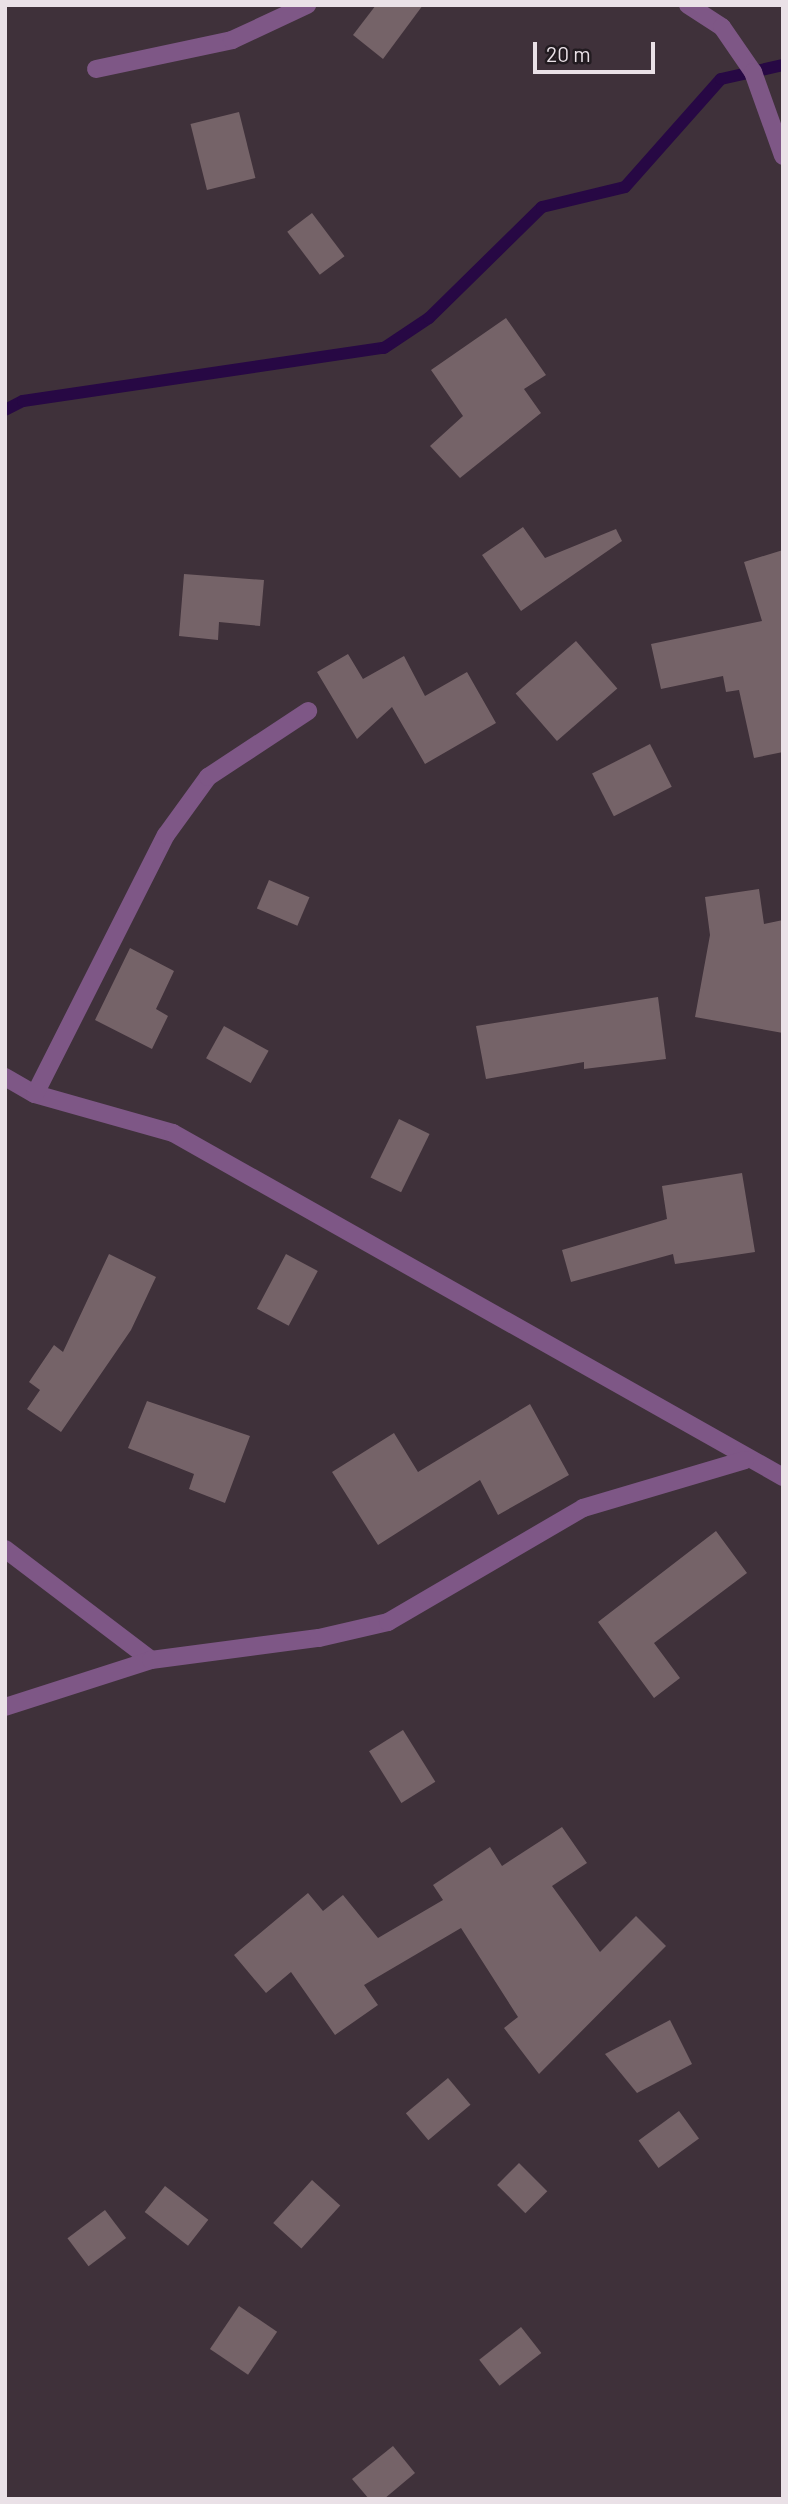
<!DOCTYPE html>
<style>
body{margin:0}
#map{position:relative;width:788px;height:2504px;overflow:hidden;background:#3f313a;font-family:Barlow,sans-serif}
div>[style]{position:absolute}
[style*='--x']{left:calc(var(--x)*1px);top:calc(var(--y)*1px);width:calc(var(--w)*1px);rotate:calc(var(--a)*1deg)}
.stream>*{height:12px;margin:-6px;padding:0 6px;transform-origin:6px;border-radius:6px;background:#270844}
.building>*{inset:0;background:#756368;transform-origin:0 0}
.minor>*{height:18px;margin:-9px;padding:0 9px;transform-origin:9px;border-radius:9px;background:#7e5786}
span{translate:-50% -50%;white-space:nowrap;text-align:center;line-height:1.15;-webkit-text-stroke:5px #221b20;paint-order:stroke}
.frame{position:absolute;inset:0;border:7px solid #eae1e7;pointer-events:none}
.scale{position:absolute;left:533px;top:42px;width:122px;height:32px;box-sizing:border-box;border:4px solid #eae1e7;border-top:0;padding-left:9px;font-size:21px;line-height:24px;white-space:nowrap;color:#eae1e7;-webkit-text-stroke:5px #221b20;paint-order:stroke}
</style>
<div id="map">
<div class="stream">
<i style="--x:5;--y:410;--w:20;--a:-27"></i>
<i style="--x:23;--y:401;--w:365;--a:-8.4"></i>
<i style="--x:384;--y:348;--w:54;--a:-33.7"></i>
<i style="--x:429;--y:318;--w:158;--a:-44.5"></i>
<i style="--x:542;--y:207;--w:85;--a:-13.5"></i>
<i style="--x:625;--y:187;--w:144;--a:-48.4"></i>
<i style="--x:721;--y:79;--w:64;--a:-12.7"></i>
</div>
<div class="building">
<i style="clip-path:polygon(376px 5px,423px 5px,383px 59px,353px 35px)"></i>
<i style="left:239px;top:112px;width:68px;height:50px;rotate:76deg"></i>
<i style="left:312px;top:213px;width:54px;height:31px;rotate:53deg"></i>
<i style="clip-path:polygon(506px 318px,546px 375px,524px 389px,541px 413px,460px 478px,430px 446px,463px 416px,431px 370px)"></i>
<i style="clip-path:polygon(523px 527px,545px 558px,616px 529px,622px 541px,521px 611px,482px 555px)"></i>
<i style="clip-path:polygon(783px 550px,783px 752px,754px 758px,739px 690px,726px 692px,723px 676px,661px 689px,651px 644px,762px 621px,744px 562px)"></i>
<i style="clip-path:polygon(184px 574px,264px 580px,260px 626px,219px 622px,218px 640px,179px 636px)"></i>
<i style="left:576px;top:641px;width:63px;height:80px;rotate:49deg"></i>
<i style="clip-path:polygon(348px 654px,363px 679px,404px 656px,425px 696px,467px 672px,496px 723px,425px 764px,392px 707px,357px 739px,317px 672px)"></i>
<i style="left:650px;top:744px;width:48px;height:65px;rotate:63deg"></i>
<i style="left:269px;top:880px;width:44px;height:31px;rotate:23deg"></i>
<i style="clip-path:polygon(759px 889px,764px 924px,783px 920px,783px 1033px,695px 1017px,710px 935px,705px 897px)"></i>
<i style="clip-path:polygon(130px 948px,174px 971px,156px 1009px,168px 1016px,152px 1049px,95px 1020px)"></i>
<i style="clip-path:polygon(658px 997px,666px 1059px,584px 1069px,584px 1062px,486px 1079px,476px 1026px)"></i>
<i style="left:224px;top:1026px;width:51px;height:37px;rotate:29deg"></i>
<i style="left:399px;top:1119px;width:34px;height:65px;rotate:26deg"></i>
<i style="clip-path:polygon(742px 1173px,755px 1252px,675px 1264px,673px 1254px,571px 1282px,562px 1250px,667px 1219px,662px 1186px)"></i>
<i style="clip-path:polygon(109px 1254px,156px 1277px,131px 1330px,61px 1432px,27px 1409px,40px 1390px,29px 1382px,54px 1345px,63px 1352px)"></i>
<i style="left:286px;top:1254px;width:36px;height:62px;rotate:28deg"></i>
<i style="clip-path:polygon(147px 1401px,250px 1436px,225px 1503px,189px 1489px,194px 1474px,128px 1448px)"></i>
<i style="clip-path:polygon(530px 1404px,569px 1475px,498px 1515px,480px 1480px,378px 1545px,332px 1472px,394px 1433px,418px 1472px)"></i>
<i style="clip-path:polygon(716px 1531px,747px 1573px,654px 1643px,680px 1678px,654px 1698px,598px 1622px)"></i>
<i style="left:403px;top:1730px;width:61px;height:40px;rotate:58deg"></i>
<i style="clip-path:polygon(562px 1827px,587px 1863px,552px 1886px,600px 1952px,636px 1916px,666px 1946px,539px 2074px,504px 2028px,518px 2017px,461px 1928px,364px 1985px,378px 2005px,335px 2035px,291px 1972px,266px 1993px,234px 1955px,308px 1893px,323px 1911px,343px 1895px,378px 1938px,443px 1900px,433px 1885px,490px 1847px,502px 1866px)"></i>
<i style="clip-path:polygon(670px 2020px,692px 2064px,637px 2093px,605px 2054px)"></i>
<i style="left:448px;top:2078px;width:35px;height:55px;rotate:50deg"></i>
<i style="left:679px;top:2111px;width:34px;height:50px;rotate:54deg"></i>
<i style="left:519px;top:2163px;width:40px;height:31px;rotate:45deg"></i>
<i style="left:312px;top:2180px;width:38px;height:58px;rotate:42deg"></i>
<i style="left:165px;top:2186px;width:55px;height:33px;rotate:38deg"></i>
<i style="left:105px;top:2210px;width:35px;height:47px;rotate:53deg"></i>
<i style="left:239px;top:2306px;width:46px;height:52px;rotate:34deg"></i>
<i style="left:521px;top:2327px;width:33px;height:53px;rotate:52deg"></i>
<i style="clip-path:polygon(393px 2446px,415px 2473px,384px 2499px,369px 2499px,352px 2479px)"></i>
</div>
<div class="minor">
<i style="--x:688;--y:5;--w:40;--a:32.9"></i>
<i style="--x:722;--y:27;--w:55;--a:55.4"></i>
<i style="--x:753;--y:72;--w:89;--a:70.3"></i>
<i style="--x:96;--y:69;--w:139;--a:-12"></i>
<i style="--x:232;--y:40;--w:83;--a:-25"></i>
<i style="--x:5;--y:1077;--w:34;--a:30"></i>
<i style="--x:35;--y:1094;--w:143;--a:15.8"></i>
<i style="--x:173;--y:1133;--w:700;--a:29.42"></i>
<i style="--x:35;--y:1094;--w:290;--a:-63.2"></i>
<i style="--x:166;--y:835;--w:72;--a:-54.1"></i>
<i style="--x:208;--y:777;--w:120;--a:-33.4"></i>
<i style="--x:5;--y:1549;--w:183;--a:37.2"></i>
<i style="--x:5;--y:1707;--w:153;--a:-17.8"></i>
<i style="--x:151;--y:1660;--w:169;--a:-7.5"></i>
<i style="--x:319;--y:1638;--w:71;--a:-13.1"></i>
<i style="--x:388;--y:1622;--w:226;--a:-30.3"></i>
<i style="--x:583;--y:1508;--w:169;--a:-16.5"></i>
</div>
<div class="frame"></div>
<div class="scale">20 m</div>
</div>
